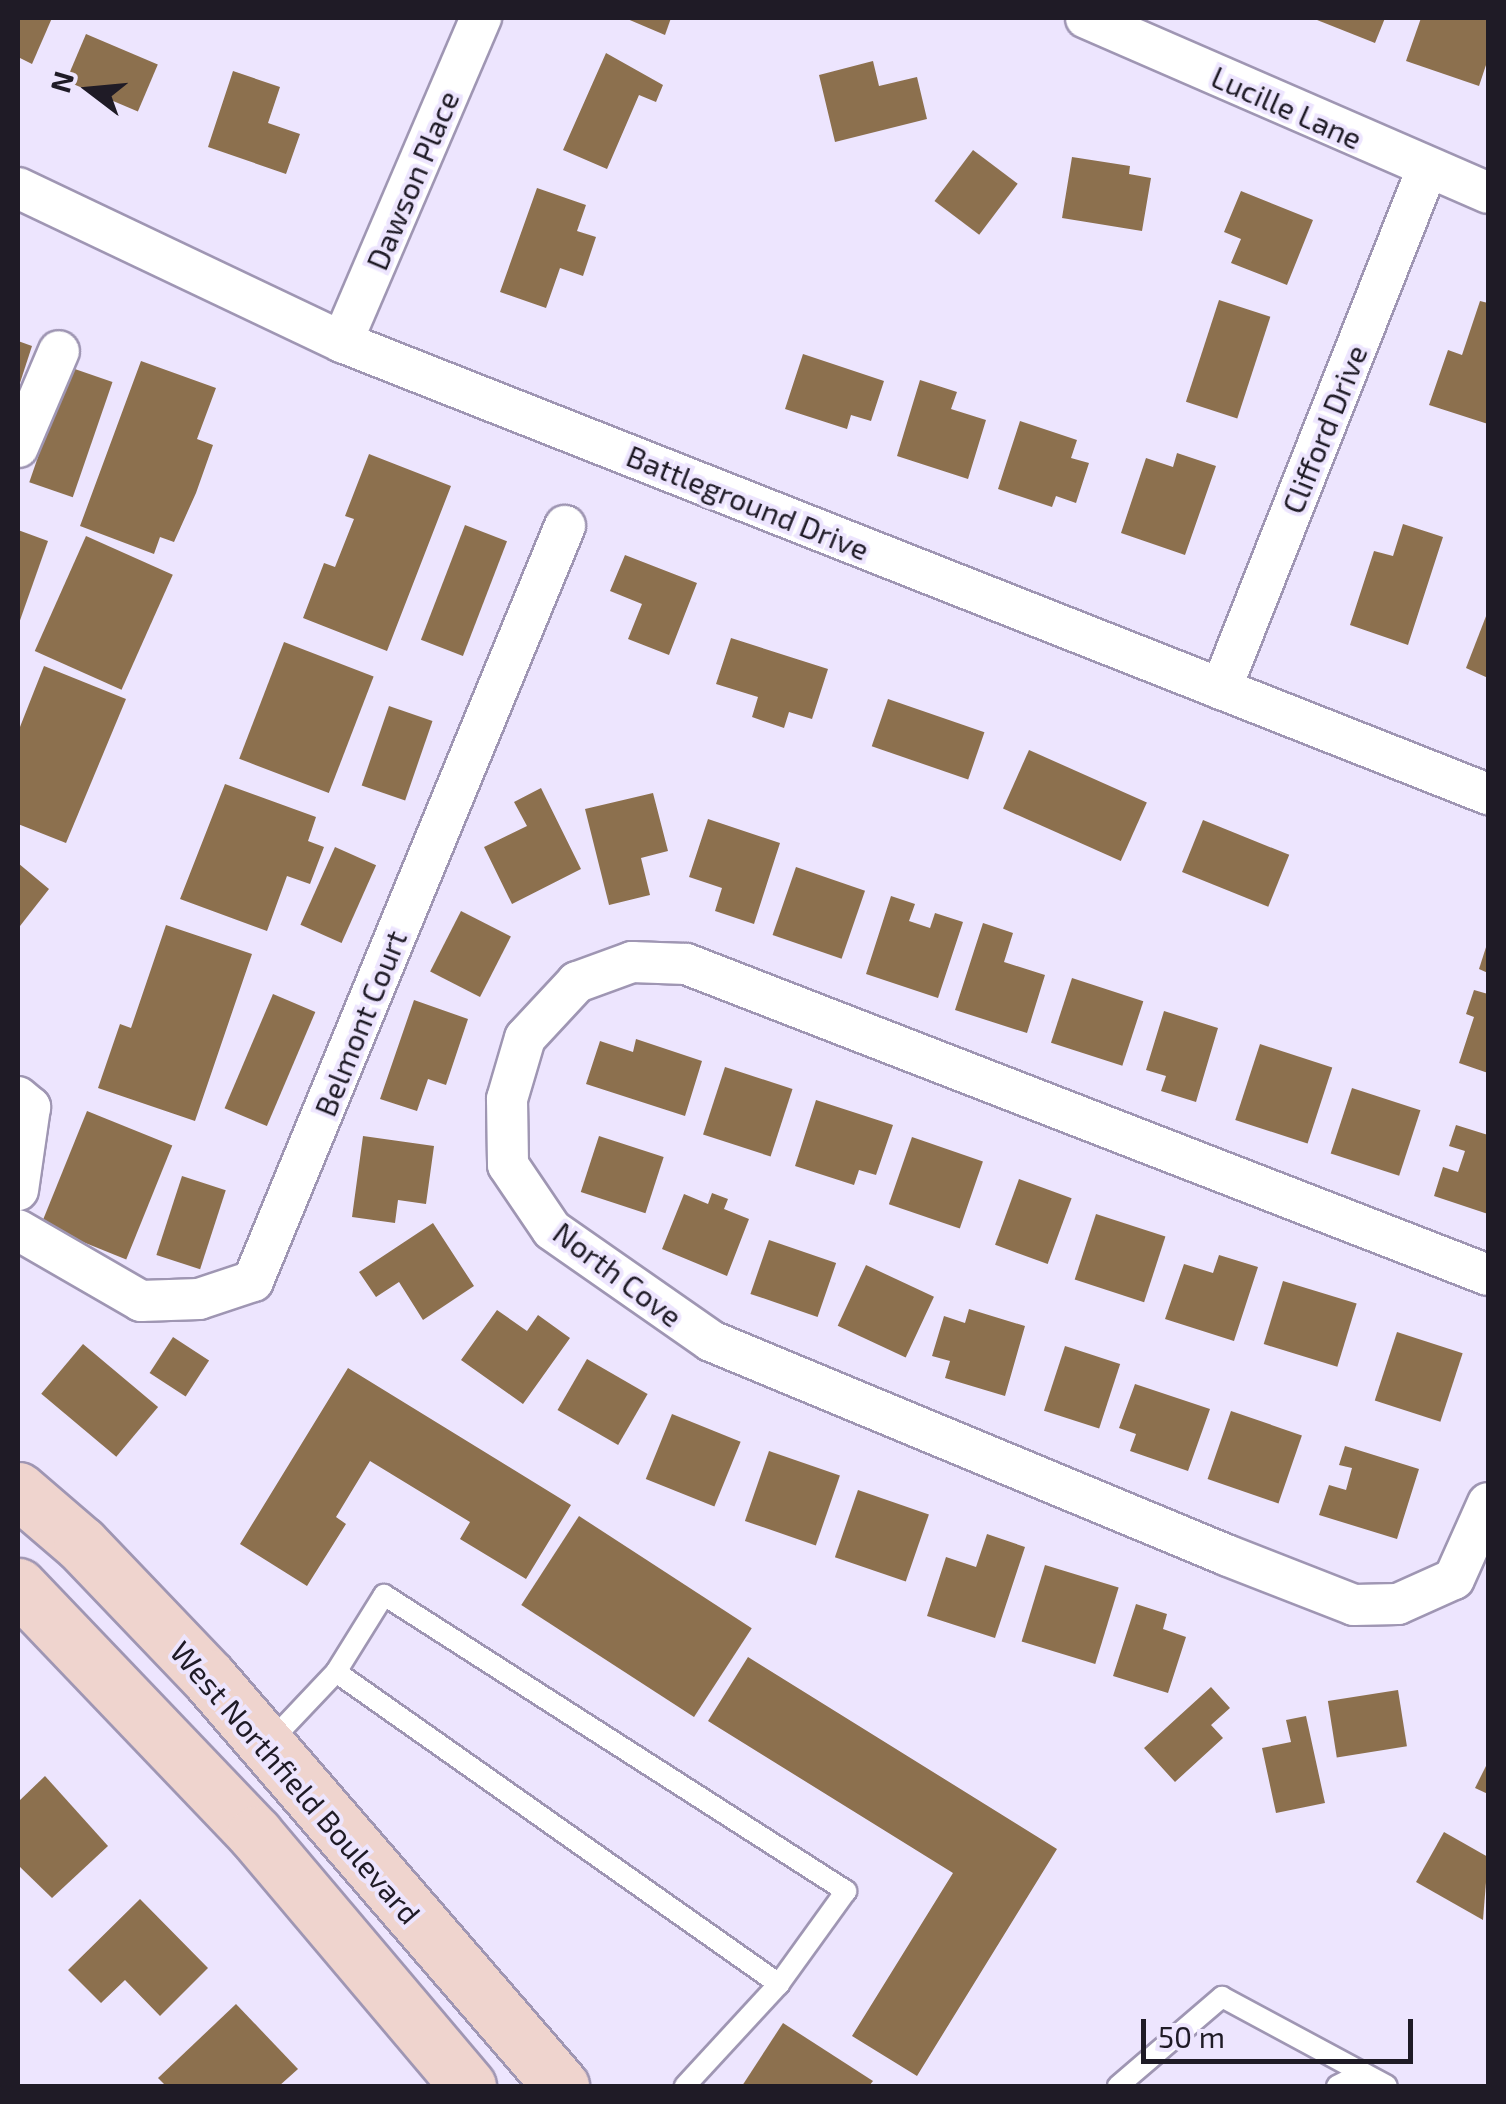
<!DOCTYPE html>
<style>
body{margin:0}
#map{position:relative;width:1506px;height:2104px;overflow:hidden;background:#ede5fe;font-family:"Exo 2",sans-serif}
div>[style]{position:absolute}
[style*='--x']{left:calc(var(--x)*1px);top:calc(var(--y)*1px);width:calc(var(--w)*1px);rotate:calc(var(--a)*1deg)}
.building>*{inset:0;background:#8c704e;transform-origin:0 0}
.roads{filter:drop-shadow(2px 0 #9f96b3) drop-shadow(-2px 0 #9f96b3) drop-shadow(0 2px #9f96b3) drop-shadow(0 -2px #9f96b3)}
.service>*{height:20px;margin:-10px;padding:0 10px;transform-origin:10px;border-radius:10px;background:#fff}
.minor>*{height:40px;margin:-20px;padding:0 20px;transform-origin:20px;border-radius:20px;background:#fff}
.secondary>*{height:55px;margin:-27.5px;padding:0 27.5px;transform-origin:27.5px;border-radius:27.5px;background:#efd4ce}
span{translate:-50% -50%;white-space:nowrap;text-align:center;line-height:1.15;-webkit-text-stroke:8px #ede5fe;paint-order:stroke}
.street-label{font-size:30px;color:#1f1b26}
.frame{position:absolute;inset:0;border:20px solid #1f1b26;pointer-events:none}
.north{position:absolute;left:40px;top:40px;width:100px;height:100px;-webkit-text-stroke:8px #ede5fe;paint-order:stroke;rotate:286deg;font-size:28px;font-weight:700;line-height:40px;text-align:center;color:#1f1b26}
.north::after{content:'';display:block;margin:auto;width:35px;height:45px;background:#1f1b26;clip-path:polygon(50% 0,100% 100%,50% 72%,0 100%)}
.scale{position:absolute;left:1141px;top:2019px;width:272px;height:45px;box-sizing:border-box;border:5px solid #1f1b26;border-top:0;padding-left:12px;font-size:30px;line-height:35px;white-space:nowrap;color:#1f1b26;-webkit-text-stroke:8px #ede5fe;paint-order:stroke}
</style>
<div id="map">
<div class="building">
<i style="clip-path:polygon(18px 18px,52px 18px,32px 64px,18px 57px)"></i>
<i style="clip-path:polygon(625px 18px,671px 18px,665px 35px)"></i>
<i style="clip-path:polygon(1312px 18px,1385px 18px,1375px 43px)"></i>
<i style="clip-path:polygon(1421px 18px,1488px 18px,1488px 59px,1479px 86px,1406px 61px)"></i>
<i style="left:86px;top:34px;width:78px;height:51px;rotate:23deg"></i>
<i style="clip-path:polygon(606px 53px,663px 85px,656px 102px,639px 95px,607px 169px,563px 150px)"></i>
<i style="clip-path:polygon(873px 61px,879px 86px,917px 77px,927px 119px,835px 142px,819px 75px)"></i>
<i style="clip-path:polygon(233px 71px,280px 87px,268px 123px,300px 134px,286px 174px,208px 147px)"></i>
<i style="left:973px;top:150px;width:56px;height:64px;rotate:37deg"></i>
<i style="clip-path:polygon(1072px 157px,1130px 166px,1129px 174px,1151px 178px,1142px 231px,1062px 218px)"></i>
<i style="clip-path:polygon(537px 188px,586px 205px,577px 231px,596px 237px,583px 276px,560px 268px,546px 308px,500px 292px)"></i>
<i style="clip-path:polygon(1241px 191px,1313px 220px,1287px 285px,1231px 263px,1241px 239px,1224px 232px)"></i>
<i style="left:1219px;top:300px;width:54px;height:107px;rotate:18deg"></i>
<i style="clip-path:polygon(1480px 301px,1488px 303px,1488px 424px,1429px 405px,1448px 350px,1462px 355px)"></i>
<i style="clip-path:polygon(18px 341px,32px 346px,18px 389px)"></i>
<i style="clip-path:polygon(803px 354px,884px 381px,871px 421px,851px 415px,847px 429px,785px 409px)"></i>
<i style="clip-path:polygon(141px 361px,216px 388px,197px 439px,213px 445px,196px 493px,174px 542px,160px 537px,154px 554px,80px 526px)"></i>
<i style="left:69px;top:367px;width:46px;height:122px;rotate:19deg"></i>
<i style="clip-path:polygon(920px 380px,957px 392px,951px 409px,986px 420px,968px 479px,897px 456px)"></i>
<i style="clip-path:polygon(1020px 421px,1077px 440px,1071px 458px,1089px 463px,1076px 503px,1056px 496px,1052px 507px,998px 489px)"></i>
<i style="clip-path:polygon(1177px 453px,1216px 466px,1185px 555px,1121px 533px,1146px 458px,1173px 467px)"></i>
<i style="clip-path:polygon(369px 454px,451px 486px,387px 651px,303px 618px,324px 563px,335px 567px,354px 519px,345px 516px)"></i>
<i style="clip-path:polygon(1403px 524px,1443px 537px,1408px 645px,1350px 625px,1374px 551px,1393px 556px)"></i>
<i style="left:465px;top:525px;width:45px;height:123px;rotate:21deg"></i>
<i style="clip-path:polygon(18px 530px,48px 541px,18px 626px)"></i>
<i style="left:86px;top:536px;width:95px;height:126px;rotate:24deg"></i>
<i style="clip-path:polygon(625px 555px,697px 583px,669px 655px,628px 639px,642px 604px,610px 591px)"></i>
<i style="clip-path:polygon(1488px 611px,1488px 678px,1466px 668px)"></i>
<i style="clip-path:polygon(731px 638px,828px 669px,812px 719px,789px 712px,784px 728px,752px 717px,758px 697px,716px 684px)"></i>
<i style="left:284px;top:642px;width:96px;height:125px;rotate:21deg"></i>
<i style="clip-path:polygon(44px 666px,126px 699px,66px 843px,18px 824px,18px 732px)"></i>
<i style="left:888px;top:699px;width:102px;height:50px;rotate:19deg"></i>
<i style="left:389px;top:706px;width:46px;height:84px;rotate:19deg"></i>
<i style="left:1029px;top:750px;width:129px;height:64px;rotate:24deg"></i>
<i style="clip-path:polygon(225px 784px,316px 817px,308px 841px,324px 847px,310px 884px,287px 876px,267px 931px,180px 899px)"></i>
<i style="clip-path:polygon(541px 788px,581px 869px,512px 904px,484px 847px,527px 826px,514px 802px)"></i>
<i style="clip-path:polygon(653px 793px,668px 851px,641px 858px,650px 895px,609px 905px,585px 809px)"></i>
<i style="clip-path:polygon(708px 819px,780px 843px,754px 924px,715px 911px,722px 888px,689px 877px)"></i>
<i style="left:1203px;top:820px;width:93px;height:56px;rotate:22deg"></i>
<i style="left:335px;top:847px;width:45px;height:85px;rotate:24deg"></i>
<i style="clip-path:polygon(18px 863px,49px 889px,20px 926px,18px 924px)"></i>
<i style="left:796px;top:867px;width:73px;height:72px;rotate:19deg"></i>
<i style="clip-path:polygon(891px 896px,915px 904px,909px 921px,930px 928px,935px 913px,963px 922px,938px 998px,866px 974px)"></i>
<i style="left:461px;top:911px;width:56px;height:68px;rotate:27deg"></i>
<i style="clip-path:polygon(983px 923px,1013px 933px,1004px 962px,1045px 975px,1027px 1033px,955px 1010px)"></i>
<i style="clip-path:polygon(166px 925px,252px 954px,195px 1121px,98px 1088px,120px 1024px,131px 1028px)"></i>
<i style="clip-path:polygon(1488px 941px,1488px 973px,1479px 969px)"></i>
<i style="left:1072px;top:978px;width:75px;height:68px;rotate:18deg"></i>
<i style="clip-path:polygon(1474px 990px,1488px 994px,1488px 1073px,1459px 1063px,1474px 1017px,1466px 1014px)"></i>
<i style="left:273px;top:994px;width:46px;height:124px;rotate:23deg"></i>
<i style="clip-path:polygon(414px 1000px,468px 1019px,446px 1085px,428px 1079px,417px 1111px,380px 1099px)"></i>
<i style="clip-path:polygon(1164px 1011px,1218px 1028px,1196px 1102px,1161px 1091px,1166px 1076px,1146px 1070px)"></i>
<i style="clip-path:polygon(636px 1039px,702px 1061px,685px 1116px,586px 1084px,600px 1041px,633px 1052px)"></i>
<i style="left:1260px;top:1044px;width:76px;height:80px;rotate:18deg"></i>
<i style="left:725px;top:1067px;width:71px;height:71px;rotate:18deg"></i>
<i style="left:1352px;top:1088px;width:72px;height:69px;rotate:18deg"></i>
<i style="clip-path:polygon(816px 1100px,893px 1125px,876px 1175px,859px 1170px,854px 1185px,795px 1166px)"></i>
<i style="left:87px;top:1111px;width:92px;height:123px;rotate:22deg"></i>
<i style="clip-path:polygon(1456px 1125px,1488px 1135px,1488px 1214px,1434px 1196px,1443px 1167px,1458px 1172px,1465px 1151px,1449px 1146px)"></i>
<i style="clip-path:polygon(363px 1136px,434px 1146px,426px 1204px,398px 1200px,395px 1223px,352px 1217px)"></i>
<i style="left:599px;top:1136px;width:68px;height:59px;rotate:18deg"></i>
<i style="left:912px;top:1137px;width:75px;height:71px;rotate:19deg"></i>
<i style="left:182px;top:1176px;width:46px;height:83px;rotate:18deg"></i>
<i style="left:1019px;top:1179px;width:56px;height:70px;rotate:20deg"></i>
<i style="clip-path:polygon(712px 1193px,728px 1199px,724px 1209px,749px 1219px,727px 1276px,662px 1249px,684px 1194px,708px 1204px)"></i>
<i style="left:1096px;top:1214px;width:73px;height:69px;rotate:18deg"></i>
<i style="clip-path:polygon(433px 1223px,474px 1286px,423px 1320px,399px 1282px,376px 1297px,359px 1272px)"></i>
<i style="left:769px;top:1240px;width:71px;height:57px;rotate:19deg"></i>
<i style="clip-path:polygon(1219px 1255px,1258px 1267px,1234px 1341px,1165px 1319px,1184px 1264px,1213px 1273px)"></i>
<i style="left:866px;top:1265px;width:75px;height:67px;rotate:25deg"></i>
<i style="left:1283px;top:1281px;width:77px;height:66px;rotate:17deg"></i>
<i style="clip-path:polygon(969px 1309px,1025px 1326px,1005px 1396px,945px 1378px,950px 1361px,932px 1356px,944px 1316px,965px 1323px)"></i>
<i style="clip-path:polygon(497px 1310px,527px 1331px,538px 1315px,570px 1338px,523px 1404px,461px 1360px)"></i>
<i style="left:1397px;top:1332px;width:69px;height:72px;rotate:18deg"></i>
<i style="left:173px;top:1337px;width:43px;height:43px;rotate:33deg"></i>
<i style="left:83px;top:1344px;width:98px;height:65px;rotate:40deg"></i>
<i style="left:1065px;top:1346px;width:58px;height:68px;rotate:18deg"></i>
<i style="left:587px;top:1359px;width:70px;height:59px;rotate:30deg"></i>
<i style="clip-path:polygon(348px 1368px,571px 1505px,526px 1579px,460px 1539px,470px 1522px,370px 1461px,336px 1517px,346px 1524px,307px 1586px,240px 1544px)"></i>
<i style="clip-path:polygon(1135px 1384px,1210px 1409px,1188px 1471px,1130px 1451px,1136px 1434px,1119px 1428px)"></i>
<i style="left:1231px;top:1411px;width:75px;height:72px;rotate:19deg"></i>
<i style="left:672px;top:1414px;width:74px;height:70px;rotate:22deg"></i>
<i style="clip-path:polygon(1345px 1446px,1419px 1469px,1397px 1539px,1319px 1515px,1329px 1485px,1346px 1490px,1352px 1468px,1339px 1465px)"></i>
<i style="left:769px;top:1451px;width:75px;height:74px;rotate:19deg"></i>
<i style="left:858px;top:1490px;width:75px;height:71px;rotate:19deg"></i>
<i style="left:579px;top:1516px;width:206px;height:106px;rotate:33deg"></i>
<i style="clip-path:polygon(987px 1534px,1025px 1547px,995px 1638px,927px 1616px,946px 1557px,976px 1567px)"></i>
<i style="left:1045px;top:1565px;width:77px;height:80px;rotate:17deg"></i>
<i style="clip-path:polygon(1136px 1604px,1167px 1614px,1163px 1629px,1186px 1637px,1168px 1693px,1113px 1676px)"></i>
<i style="clip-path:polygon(748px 1657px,1057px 1849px,917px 2076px,852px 2036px,953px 1873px,708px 1721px)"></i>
<i style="clip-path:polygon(1211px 1687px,1230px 1708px,1211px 1725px,1223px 1738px,1175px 1782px,1144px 1748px)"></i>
<i style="left:1398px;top:1690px;width:57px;height:71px;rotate:81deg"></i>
<i style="clip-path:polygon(1306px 1716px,1325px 1803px,1276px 1813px,1262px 1748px,1291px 1742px,1286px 1720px)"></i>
<i style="clip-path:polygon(1488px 1762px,1488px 1794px,1475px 1788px)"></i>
<i style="clip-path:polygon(45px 1776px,108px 1846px,52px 1898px,18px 1865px,18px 1802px)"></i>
<i style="clip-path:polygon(1444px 1832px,1488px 1857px,1483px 1920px,1416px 1882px)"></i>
<i style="clip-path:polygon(140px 1899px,208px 1968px,160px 2016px,125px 1980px,101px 2003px,68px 1970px)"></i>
<i style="clip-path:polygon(236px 2004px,298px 2069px,279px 2086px,166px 2086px,158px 2078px)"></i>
<i style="clip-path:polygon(783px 2023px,873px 2081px,869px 2086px,742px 2086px)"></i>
</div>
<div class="roads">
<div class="service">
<i style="--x:336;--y:1672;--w:542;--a:35.16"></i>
<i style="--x:267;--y:1745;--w:100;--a:-46.6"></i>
<i style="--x:336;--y:1672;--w:91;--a:-58.1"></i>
<i style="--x:384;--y:1595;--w:549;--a:32.65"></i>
<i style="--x:846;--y:1891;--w:115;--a:125.8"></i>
<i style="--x:779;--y:1984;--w:139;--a:132.7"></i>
<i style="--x:1118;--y:2086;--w:137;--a:-40.6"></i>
<i style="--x:1222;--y:1997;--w:187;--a:28.3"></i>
<i style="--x:1337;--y:2086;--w:28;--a:-27"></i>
</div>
<div class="minor">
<i style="--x:1086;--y:18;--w:438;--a:23.5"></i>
<i style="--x:18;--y:188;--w:359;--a:25.4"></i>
<i style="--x:342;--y:342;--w:1232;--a:21.53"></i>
<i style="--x:342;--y:342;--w:353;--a:-66.8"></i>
<i style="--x:18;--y:447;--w:104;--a:-66.9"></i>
<i style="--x:1221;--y:689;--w:559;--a:-68.39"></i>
<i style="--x:18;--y:1097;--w:16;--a:40"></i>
<i style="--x:30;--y:1107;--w:84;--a:98.2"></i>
<i style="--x:18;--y:1230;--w:142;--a:30"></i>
<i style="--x:141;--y:1301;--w:58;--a:-2"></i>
<i style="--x:199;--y:1299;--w:57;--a:-18.4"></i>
<i style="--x:253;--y:1281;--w:817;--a:-67.55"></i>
<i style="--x:1488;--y:1275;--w:860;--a:-158.8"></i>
<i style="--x:686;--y:964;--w:54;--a:-177.9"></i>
<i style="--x:632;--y:962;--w:59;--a:160"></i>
<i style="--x:577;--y:982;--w:76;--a:132.9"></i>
<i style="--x:525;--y:1038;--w:64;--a:106.4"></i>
<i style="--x:507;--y:1099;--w:66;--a:89.1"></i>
<i style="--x:508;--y:1165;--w:78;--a:55.9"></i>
<i style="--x:552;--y:1230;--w:194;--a:34.9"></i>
<i style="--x:711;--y:1341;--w:558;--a:22.56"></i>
<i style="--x:1226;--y:1555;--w:137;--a:21.3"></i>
<i style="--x:1354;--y:1605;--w:44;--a:-1.3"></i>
<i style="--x:1398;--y:1604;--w:61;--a:-24.1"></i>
<i style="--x:1454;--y:1579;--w:83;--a:-65.9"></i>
</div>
<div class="secondary">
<i style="--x:18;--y:1490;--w:83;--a:40.6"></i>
<i style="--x:81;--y:1544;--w:185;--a:46.3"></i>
<i style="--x:209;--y:1678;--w:539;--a:49.21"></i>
<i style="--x:18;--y:1586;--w:343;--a:46.3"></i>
<i style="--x:255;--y:1834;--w:330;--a:49.8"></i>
</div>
</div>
<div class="street-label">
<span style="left:1287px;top:107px;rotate:24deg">Lucille Lane</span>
<span style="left:412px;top:180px;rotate:-67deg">Dawson Place</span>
<span style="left:1324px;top:429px;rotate:-68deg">Clifford Drive</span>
<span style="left:748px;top:502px;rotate:22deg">Battleground Drive</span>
<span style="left:360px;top:1023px;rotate:-68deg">Belmont Court</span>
<span style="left:618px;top:1274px;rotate:37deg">North Cove</span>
<span style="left:296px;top:1782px;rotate:49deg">West Northfield Boulevard</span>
</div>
<div class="frame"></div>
<div class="north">N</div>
<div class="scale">50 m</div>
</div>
